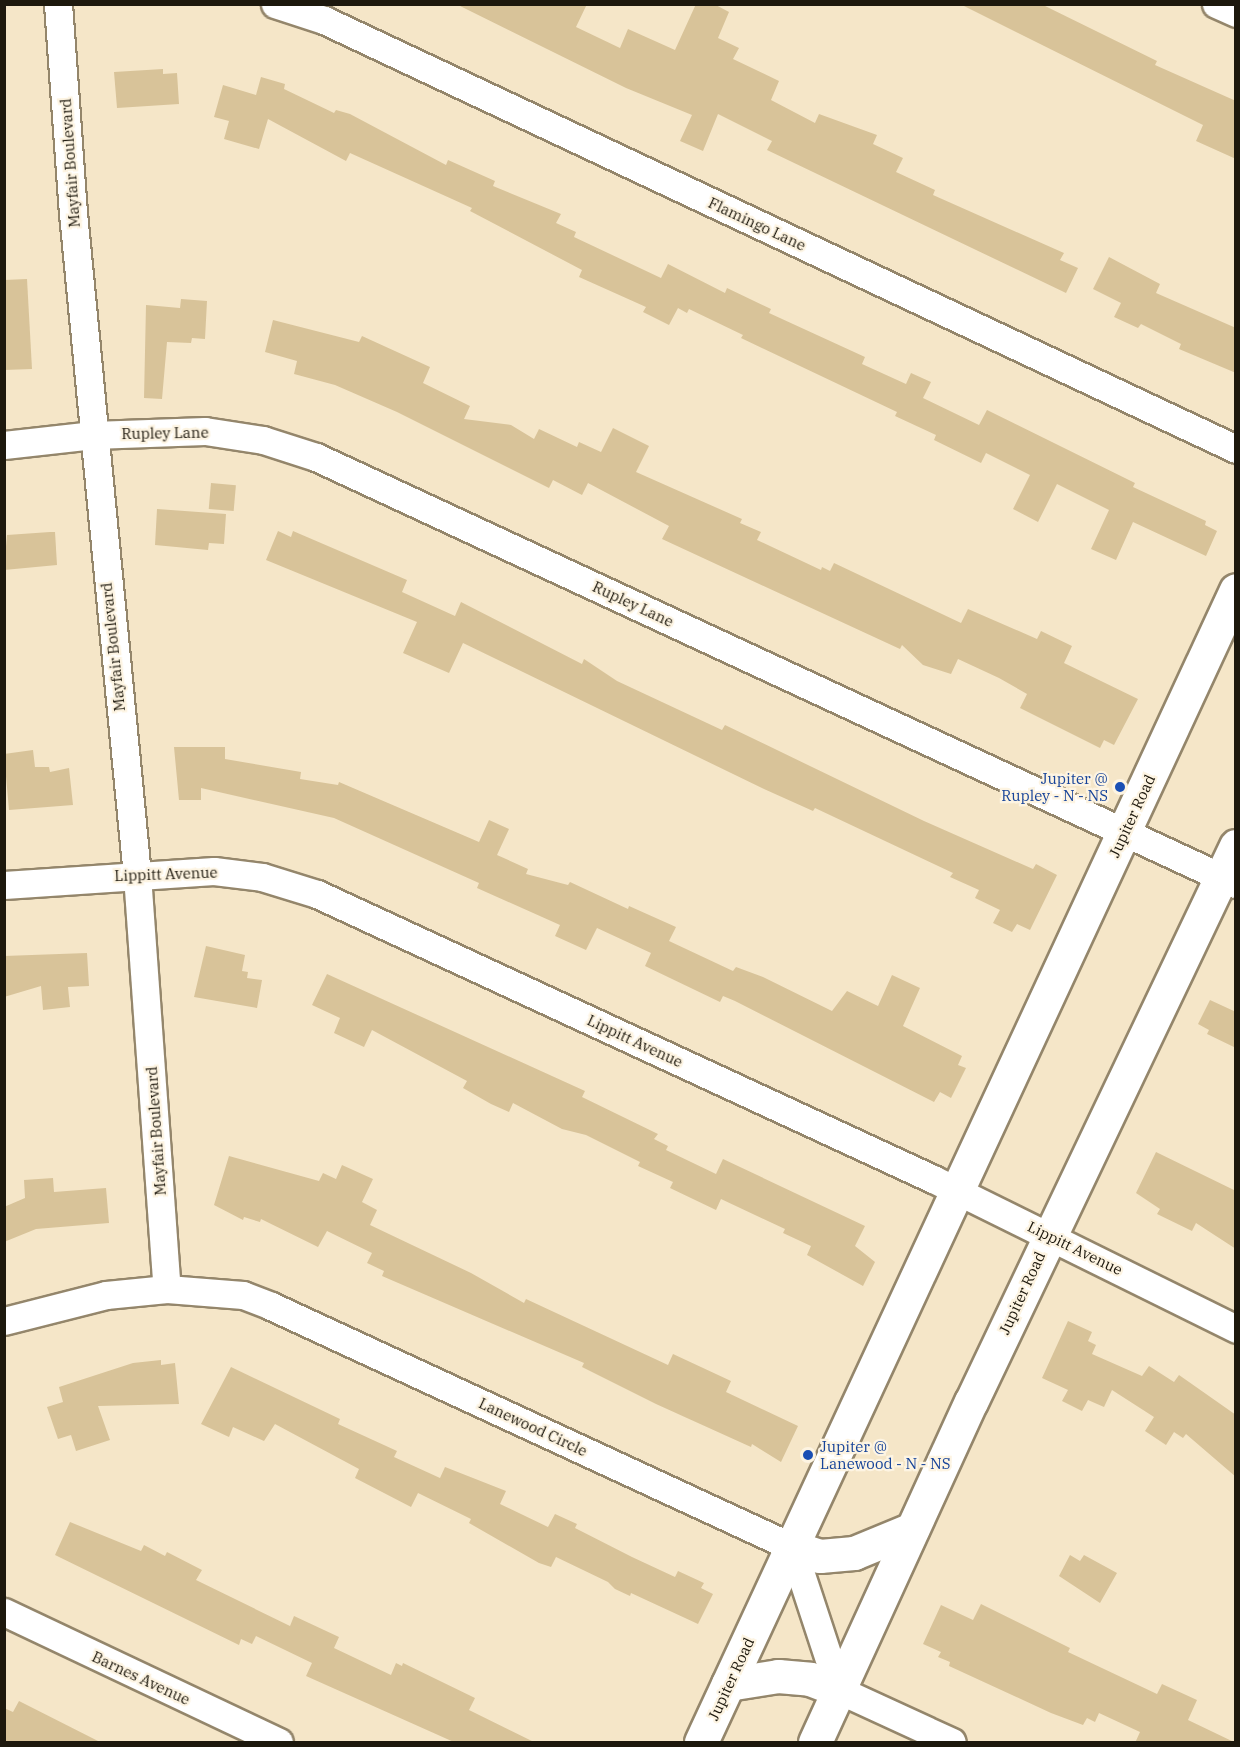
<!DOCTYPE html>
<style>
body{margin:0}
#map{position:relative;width:1240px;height:1747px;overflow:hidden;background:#f5e6c8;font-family:"IBM Plex Serif",serif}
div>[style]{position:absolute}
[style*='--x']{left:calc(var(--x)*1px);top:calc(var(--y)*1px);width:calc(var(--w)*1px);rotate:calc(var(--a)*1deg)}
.building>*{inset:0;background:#d8c399;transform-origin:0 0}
.roads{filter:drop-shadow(2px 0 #94866b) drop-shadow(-2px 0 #94866b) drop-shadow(0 2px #94866b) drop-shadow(0 -2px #94866b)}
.minor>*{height:27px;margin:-13.5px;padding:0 13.5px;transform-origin:13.5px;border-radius:13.5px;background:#fff}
.secondary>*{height:33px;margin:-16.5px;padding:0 16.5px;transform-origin:16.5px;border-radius:16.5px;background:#fff}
.dots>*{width:16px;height:16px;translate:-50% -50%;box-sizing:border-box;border:3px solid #fdf4e2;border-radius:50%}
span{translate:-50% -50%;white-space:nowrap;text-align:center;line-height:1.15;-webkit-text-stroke:4.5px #fdf4e2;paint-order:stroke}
.street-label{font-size:15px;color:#1d180d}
.transit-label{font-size:15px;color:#164399}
.right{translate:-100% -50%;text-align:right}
.left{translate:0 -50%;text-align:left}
.frame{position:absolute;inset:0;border:6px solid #1d180d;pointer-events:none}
</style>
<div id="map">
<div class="building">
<i style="clip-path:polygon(456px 4px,587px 4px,576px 27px,620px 48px,628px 29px,675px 50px,696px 4px,714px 4px,729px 12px,718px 38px,739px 48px,733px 59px,779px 81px,771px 100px,815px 123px,819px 114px,877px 135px,873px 144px,903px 158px,896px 172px,935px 190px,933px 195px,1064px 253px,1060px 260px,1078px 268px,1066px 293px,767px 150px,772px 141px,718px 114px,703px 151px,680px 141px,692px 115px,626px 88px)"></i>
<i style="clip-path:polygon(960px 4px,1041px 4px,1157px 61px,1155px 65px,1236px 101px,1236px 159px,1196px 141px,1203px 125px)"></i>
<i style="clip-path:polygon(163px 69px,163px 74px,177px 73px,179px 104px,117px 108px,114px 72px)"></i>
<i style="clip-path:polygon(261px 77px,285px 84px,284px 89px,334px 113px,336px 110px,350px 114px,446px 165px,448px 160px,495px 181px,493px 186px,561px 214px,556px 223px,576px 232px,574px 237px,661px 278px,668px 264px,725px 293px,727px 288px,771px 309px,769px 313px,865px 357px,862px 364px,906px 384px,911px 373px,931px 382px,923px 398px,979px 425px,987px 410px,1135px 483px,1133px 487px,1206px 521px,1205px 525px,1217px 531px,1206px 556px,1133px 522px,1116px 560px,1091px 549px,1109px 510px,1057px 484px,1038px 522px,1013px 509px,1030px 475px,986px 453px,981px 463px,934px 440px,936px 435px,895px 416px,897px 412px,741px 338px,743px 335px,689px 309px,687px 313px,678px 308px,669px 325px,643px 312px,646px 307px,579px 277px,582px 270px,470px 211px,472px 208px,350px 153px,346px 161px,268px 119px,259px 149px,224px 139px,229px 121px,214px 117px,223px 85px,256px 95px)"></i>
<i style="clip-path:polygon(1109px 257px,1160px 284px,1156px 293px,1236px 328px,1236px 373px,1179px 349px,1181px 344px,1141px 324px,1138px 328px,1114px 317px,1121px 303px,1093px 289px)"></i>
<i style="clip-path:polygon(27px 279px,32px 369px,4px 370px,4px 280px)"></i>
<i style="clip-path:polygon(181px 299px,207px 301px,205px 339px,192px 338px,191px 343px,167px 342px,162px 399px,144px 398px,146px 305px,180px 308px)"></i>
<i style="clip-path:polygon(273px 320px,359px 342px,362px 336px,430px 367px,423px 383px,470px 406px,464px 419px,511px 425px,534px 439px,539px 429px,577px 447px,579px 442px,601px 452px,613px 428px,649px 446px,636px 472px,742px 519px,740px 523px,761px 532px,757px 540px,821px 570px,822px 567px,830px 571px,834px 563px,961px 623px,968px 609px,1037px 639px,1041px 631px,1072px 646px,1064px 663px,1138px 699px,1114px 745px,1104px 740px,1100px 748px,1020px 708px,1027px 694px,999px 678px,958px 659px,951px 674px,923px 665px,902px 645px,900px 649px,662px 539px,669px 526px,588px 483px,582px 495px,553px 480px,549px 488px,397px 412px,335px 385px,294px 374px,297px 361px,265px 352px)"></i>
<i style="left:211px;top:483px;width:25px;height:26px;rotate:5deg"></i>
<i style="clip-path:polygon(157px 509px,226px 514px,224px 544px,209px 543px,208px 550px,155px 545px)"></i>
<i style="clip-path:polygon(278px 531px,291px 537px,293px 531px,407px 580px,402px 592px,455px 616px,461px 602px,582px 664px,584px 659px,617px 681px,722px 730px,725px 725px,924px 821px,1033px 869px,1036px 864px,1057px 875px,1030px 930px,1017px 924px,1012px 932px,993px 923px,1000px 910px,975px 898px,979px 890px,950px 877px,953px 873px,815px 808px,813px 811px,764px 789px,463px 643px,449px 673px,403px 653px,417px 622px,266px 560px)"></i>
<i style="clip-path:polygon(50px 532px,55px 532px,57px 565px,4px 570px,7px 535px)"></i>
<i style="clip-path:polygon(174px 747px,225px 747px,225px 759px,301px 772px,300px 779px,338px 785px,339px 782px,479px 842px,489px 820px,509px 829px,497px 855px,528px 869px,526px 874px,568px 885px,570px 882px,628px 909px,629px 906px,676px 927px,669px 941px,733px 971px,736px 967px,763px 977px,832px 1011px,847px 991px,878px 1006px,892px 975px,920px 988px,903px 1026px,962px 1056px,958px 1065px,966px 1068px,951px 1098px,940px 1092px,934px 1102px,735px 1001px,723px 996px,720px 1002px,645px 966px,651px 953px,597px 928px,586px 950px,555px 936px,560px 925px,477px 888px,479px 883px,334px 818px,201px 788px,201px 800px,179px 800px)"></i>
<i style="clip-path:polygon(33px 750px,35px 767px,49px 767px,50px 772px,69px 768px,73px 805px,9px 810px,4px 754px)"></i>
<i style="clip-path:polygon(206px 946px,245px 955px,242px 971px,248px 972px,247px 978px,262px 980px,257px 1008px,194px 997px)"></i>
<i style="clip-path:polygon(87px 953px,89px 986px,68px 987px,70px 1007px,43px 1010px,41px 986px,4px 997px,4px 956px)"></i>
<i style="clip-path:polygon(327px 974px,585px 1091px,582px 1097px,658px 1134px,654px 1139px,668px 1146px,666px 1150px,716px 1174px,723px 1159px,865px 1226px,855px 1246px,875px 1262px,863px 1286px,807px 1255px,811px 1246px,783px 1233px,785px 1229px,721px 1199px,716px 1210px,670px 1188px,673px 1182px,638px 1166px,640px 1162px,586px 1135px,562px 1129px,513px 1103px,509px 1112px,491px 1104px,463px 1088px,467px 1081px,372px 1030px,364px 1047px,334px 1033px,340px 1018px,312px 1005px)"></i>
<i style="clip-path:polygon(1210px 1000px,1236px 1012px,1236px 1048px,1207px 1034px,1209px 1030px,1198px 1024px)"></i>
<i style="clip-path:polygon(1156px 1152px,1236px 1191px,1236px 1249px,1196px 1223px,1192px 1231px,1157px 1214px,1160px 1209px,1136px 1193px)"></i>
<i style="clip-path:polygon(229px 1156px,319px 1181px,323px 1173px,336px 1179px,342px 1165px,373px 1179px,362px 1202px,377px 1210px,370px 1225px,471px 1273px,524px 1303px,526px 1299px,668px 1365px,673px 1354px,731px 1381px,726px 1392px,798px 1426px,781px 1462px,752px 1444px,751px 1447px,656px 1404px,582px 1367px,584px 1363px,382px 1276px,384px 1271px,367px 1263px,372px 1253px,327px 1231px,318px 1247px,261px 1219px,260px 1222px,244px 1217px,243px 1220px,214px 1205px)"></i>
<i style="clip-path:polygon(53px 1178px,54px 1192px,106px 1188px,109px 1223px,36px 1229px,4px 1242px,4px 1207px,25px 1198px,24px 1180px)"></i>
<i style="clip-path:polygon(1068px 1321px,1092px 1332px,1088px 1341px,1096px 1345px,1092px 1354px,1142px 1376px,1149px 1366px,1174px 1382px,1179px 1375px,1236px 1415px,1236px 1477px,1186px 1434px,1183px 1438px,1174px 1432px,1166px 1445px,1145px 1431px,1154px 1417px,1112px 1390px,1104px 1407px,1088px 1400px,1082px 1411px,1062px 1401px,1068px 1390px,1042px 1378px)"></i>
<i style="clip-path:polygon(161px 1360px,161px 1365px,175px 1363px,179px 1404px,98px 1406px,110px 1440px,76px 1451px,71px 1435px,58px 1439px,47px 1407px,63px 1402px,59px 1387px,133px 1363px)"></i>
<i style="clip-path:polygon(231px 1367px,340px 1419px,338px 1424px,397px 1451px,394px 1457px,440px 1478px,445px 1467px,506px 1491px,500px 1504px,548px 1527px,555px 1514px,577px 1524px,575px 1528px,632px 1557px,675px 1577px,678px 1571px,704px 1583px,701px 1588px,713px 1594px,698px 1624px,631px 1593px,630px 1596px,615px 1589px,608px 1582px,556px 1557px,551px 1567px,539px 1563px,469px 1523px,471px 1519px,418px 1493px,411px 1507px,355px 1478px,359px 1469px,275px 1424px,264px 1441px,233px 1427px,229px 1437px,201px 1424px)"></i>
<i style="clip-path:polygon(70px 1522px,141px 1551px,144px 1545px,165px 1556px,167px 1552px,202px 1570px,196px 1580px,290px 1626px,294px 1616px,339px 1637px,334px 1648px,391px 1675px,396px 1663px,402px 1666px,403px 1663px,475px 1698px,469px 1710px,536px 1743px,456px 1743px,306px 1676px,312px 1663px,256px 1636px,252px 1644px,241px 1639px,239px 1645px,55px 1555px)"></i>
<i style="clip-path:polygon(1070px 1555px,1080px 1561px,1084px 1555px,1117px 1573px,1100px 1603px,1059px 1576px)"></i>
<i style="clip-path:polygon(981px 1604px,1070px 1648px,1068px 1652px,1157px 1694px,1162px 1684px,1197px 1700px,1188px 1720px,1236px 1743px,1135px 1743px,1140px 1732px,1099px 1713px,1095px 1722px,1087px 1718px,1083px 1725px,1051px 1713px,949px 1666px,950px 1662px,938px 1657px,941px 1652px,923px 1644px,941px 1605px,973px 1620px)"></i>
<i style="clip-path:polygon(19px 1701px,102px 1743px,4px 1743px,4px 1708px,13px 1712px)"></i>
</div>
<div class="roads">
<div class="minor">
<i style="--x:58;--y:4;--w:210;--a:85.9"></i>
<i style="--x:73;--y:213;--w:665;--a:84.48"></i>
<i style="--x:137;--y:875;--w:415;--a:85.9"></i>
<i style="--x:275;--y:4;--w:52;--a:18.1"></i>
<i style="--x:324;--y:20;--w:1008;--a:25.19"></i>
<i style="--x:1216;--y:4;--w:22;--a:24"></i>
<i style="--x:4;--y:445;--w:90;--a:-6.4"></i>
<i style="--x:93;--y:435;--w:112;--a:-2"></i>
<i style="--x:205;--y:431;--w:59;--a:8.8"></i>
<i style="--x:263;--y:440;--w:56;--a:17.8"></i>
<i style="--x:316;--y:457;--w:1014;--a:24.9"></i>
<i style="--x:4;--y:885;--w:210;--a:-3.8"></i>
<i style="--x:214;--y:871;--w:48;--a:7.1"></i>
<i style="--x:262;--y:877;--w:58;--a:17.2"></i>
<i style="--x:317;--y:894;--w:679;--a:24.83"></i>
<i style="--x:933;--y:1179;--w:338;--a:26.3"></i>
<i style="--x:4;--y:1321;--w:105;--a:-14.3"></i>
<i style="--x:106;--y:1295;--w:61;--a:-5.6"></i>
<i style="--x:167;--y:1289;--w:76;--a:4.5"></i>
<i style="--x:243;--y:1295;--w:30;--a:21"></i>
<i style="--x:271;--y:1306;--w:574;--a:24.82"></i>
<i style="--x:792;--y:1547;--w:151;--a:71.8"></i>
<i style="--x:839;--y:1690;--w:124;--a:24.7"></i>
<i style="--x:4;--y:1612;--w:304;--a:25.3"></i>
</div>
<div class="secondary">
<i style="--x:792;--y:1547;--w:29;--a:18"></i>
<i style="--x:820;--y:1556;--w:34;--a:-5"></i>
<i style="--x:854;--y:1553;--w:63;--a:-22.5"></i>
<i style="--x:728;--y:1684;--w:51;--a:-9.1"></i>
<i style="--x:778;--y:1676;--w:32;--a:5"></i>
<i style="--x:810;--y:1679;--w:31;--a:21"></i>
<i style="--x:701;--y:1742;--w:1270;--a:-65.09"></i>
<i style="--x:815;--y:1742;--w:374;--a:-65.4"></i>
<i style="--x:971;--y:1402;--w:616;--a:-64.52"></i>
</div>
</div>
<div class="dots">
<i style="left:1120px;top:787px;background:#1a4fb4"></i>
<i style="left:808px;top:1455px;background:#1a4fb4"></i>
</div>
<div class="street-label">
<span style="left:70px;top:163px;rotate:-94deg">Mayfair Boulevard</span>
<span style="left:757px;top:224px;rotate:25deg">Flamingo Lane</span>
<span style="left:165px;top:433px;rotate:-1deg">Rupley Lane</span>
<span style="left:633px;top:604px;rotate:25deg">Rupley Lane</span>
<span style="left:113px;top:647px;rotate:-96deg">Mayfair Boulevard</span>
<span style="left:1132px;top:816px;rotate:-65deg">Jupiter Road</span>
<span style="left:166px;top:874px;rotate:-2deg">Lippitt Avenue</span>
<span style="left:635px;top:1041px;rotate:25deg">Lippitt Avenue</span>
<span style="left:156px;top:1131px;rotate:-94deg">Mayfair Boulevard</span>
<span style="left:1075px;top:1248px;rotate:26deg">Lippitt Avenue</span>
<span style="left:1022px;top:1293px;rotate:-65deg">Jupiter Road</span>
<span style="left:533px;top:1427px;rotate:25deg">Lanewood Circle</span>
<span style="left:141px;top:1678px;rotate:25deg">Barnes Avenue</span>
<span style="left:731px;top:1679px;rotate:-65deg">Jupiter Road</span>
</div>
<div class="transit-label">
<span class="right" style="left:1108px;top:787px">Jupiter @<br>Rupley - N - NS</span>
<span class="left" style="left:820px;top:1455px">Jupiter @<br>Lanewood - N - NS</span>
</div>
<div class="frame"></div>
</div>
